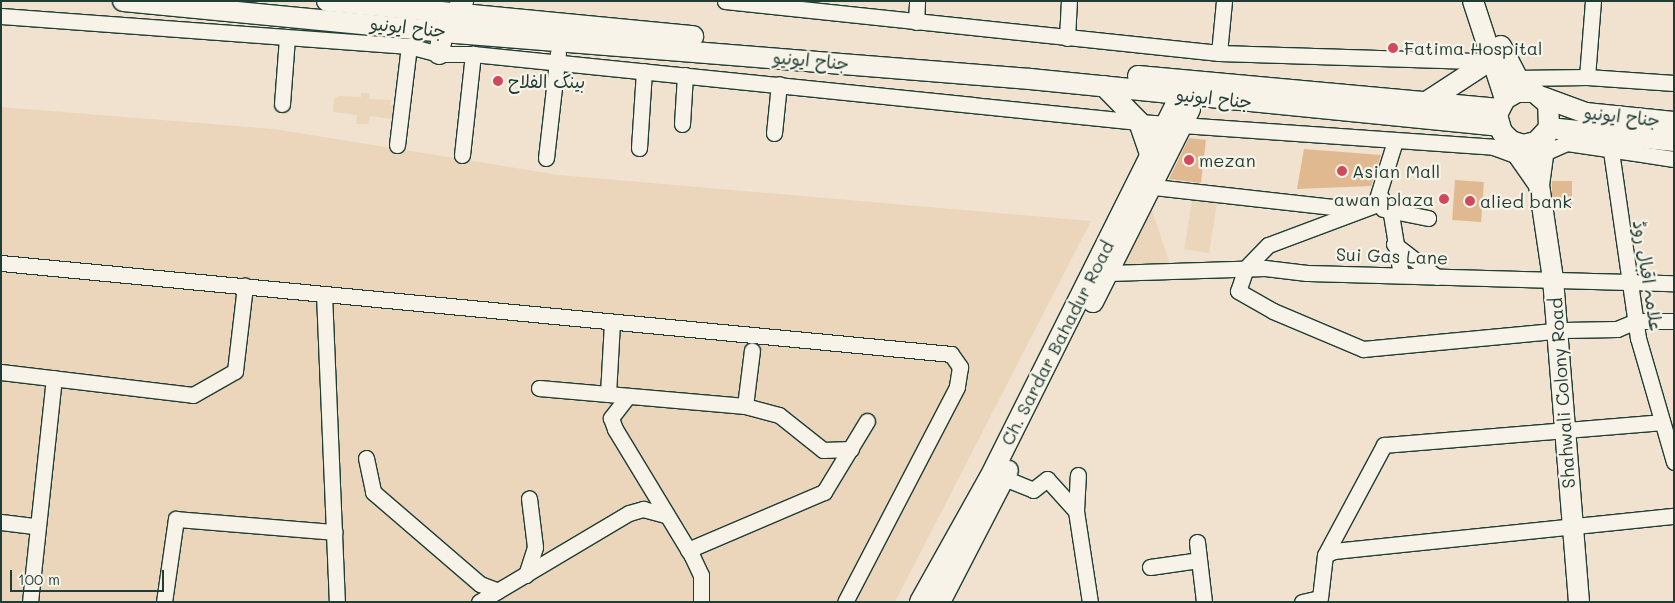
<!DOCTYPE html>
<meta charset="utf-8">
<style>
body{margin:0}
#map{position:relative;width:1675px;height:603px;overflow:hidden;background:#f0e2ce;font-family:Mali,"Playpen Sans Arabic",sans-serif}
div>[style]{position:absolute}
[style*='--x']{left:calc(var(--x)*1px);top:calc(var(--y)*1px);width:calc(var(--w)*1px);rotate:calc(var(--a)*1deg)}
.built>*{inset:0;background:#ebd6bc;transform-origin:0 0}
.building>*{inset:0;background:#e0b991;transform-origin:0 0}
.roads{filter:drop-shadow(1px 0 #1f3d34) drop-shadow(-1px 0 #1f3d34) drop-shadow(0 1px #1f3d34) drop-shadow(0 -1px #1f3d34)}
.minor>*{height:15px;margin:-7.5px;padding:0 7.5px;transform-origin:7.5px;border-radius:7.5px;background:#f7f3e8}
.major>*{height:20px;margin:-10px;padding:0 10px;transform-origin:10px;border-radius:10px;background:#f7f3e8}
.dots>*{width:14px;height:14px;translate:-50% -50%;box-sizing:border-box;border:2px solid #f7f3e8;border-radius:50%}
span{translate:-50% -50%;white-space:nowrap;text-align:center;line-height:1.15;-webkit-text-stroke:4.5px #f7f3e8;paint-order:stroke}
.street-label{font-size:18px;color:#1f3d34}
.poi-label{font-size:18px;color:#1f3d34}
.left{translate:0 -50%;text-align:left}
.right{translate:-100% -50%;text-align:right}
.frame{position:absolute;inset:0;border:2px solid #1f3d34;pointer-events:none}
.scale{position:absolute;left:10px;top:570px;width:154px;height:22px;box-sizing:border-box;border:2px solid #1f3d34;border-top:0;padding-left:6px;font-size:15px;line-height:18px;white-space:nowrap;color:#1f3d34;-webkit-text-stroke:4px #f7f3e8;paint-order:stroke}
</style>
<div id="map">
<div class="built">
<i style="clip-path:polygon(361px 93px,370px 93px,369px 99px,391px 100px,390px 105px,395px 105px,393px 119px,370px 116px,368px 124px,356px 124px,357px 115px,333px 112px,334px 99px,339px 96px,361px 97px)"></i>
<i style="clip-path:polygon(1px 107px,274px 129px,559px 175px,1091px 221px,895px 602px,1px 602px)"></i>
<i style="left:1193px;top:195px;width:25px;height:55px;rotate:9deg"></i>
<i style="clip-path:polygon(1149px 201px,1171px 267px,1119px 267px)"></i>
</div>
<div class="building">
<i style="clip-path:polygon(1189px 138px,1206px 140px,1201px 183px,1169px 179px)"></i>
<i style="clip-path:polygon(1304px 149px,1381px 155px,1371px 186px,1297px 189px)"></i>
<i style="left:1455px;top:180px;width:29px;height:40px;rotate:4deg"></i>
<i style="left:1552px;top:181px;width:20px;height:25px"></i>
</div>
<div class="roads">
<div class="minor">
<i style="--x:725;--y:1;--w:497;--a:6"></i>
<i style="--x:1219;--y:53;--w:255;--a:1.8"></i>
<i style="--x:1474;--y:61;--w:17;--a:-10"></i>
<i style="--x:1;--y:16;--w:409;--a:4.2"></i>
<i style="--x:409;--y:46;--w:31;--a:15"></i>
<i style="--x:439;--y:54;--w:34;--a:0"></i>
<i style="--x:473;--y:54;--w:669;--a:5.83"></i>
<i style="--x:1139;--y:122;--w:355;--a:4"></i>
<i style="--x:1493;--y:147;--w:32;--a:20"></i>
<i style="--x:1523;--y:158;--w:10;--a:0"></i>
<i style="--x:1533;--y:158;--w:37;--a:-24"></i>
<i style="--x:1567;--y:143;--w:108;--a:8.5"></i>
<i style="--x:916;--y:22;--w:21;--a:-87"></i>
<i style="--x:1067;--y:38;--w:37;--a:-87"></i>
<i style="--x:1219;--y:53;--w:52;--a:-84.5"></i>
<i style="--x:1587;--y:77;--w:76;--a:-85.5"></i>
<i style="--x:1515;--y:78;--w:72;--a:-0.8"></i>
<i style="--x:1587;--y:77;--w:87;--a:3.9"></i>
<i style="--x:282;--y:104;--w:66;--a:-85.7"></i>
<i style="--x:682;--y:124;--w:49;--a:-86.5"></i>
<i style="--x:774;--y:133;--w:49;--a:-84.2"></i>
<i style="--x:1395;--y:141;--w:67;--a:107.4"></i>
<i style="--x:1375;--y:205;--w:114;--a:159.5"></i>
<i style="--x:1268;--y:245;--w:32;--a:134"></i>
<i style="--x:1246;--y:268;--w:24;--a:109"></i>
<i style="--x:1238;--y:291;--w:40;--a:29.7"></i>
<i style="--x:1273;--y:311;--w:98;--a:22.9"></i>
<i style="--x:1363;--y:349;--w:202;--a:-5.4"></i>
<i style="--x:1564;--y:330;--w:53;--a:-1.1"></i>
<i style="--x:1617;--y:329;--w:21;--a:-23"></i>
<i style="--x:1636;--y:321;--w:38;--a:0"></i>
<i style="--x:397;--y:145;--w:100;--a:-83.1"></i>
<i style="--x:639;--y:148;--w:77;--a:-86.3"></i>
<i style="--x:1611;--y:151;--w:189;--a:81.8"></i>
<i style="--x:1638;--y:338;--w:129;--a:73.8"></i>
<i style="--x:462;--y:155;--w:102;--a:-83.8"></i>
<i style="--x:546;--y:158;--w:106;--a:-83.5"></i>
<i style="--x:1154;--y:187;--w:207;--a:6.4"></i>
<i style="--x:1379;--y:194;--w:23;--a:59"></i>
<i style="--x:1391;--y:214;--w:62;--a:80.7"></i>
<i style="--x:1383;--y:209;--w:46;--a:11.3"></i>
<i style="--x:1394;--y:244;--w:54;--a:37.5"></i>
<i style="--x:1;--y:263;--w:954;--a:5.47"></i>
<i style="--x:951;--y:354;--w:16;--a:55"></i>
<i style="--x:960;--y:367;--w:20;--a:99"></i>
<i style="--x:957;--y:387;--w:242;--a:117.5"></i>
<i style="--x:1109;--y:273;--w:156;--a:-1.8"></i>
<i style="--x:1265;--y:268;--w:42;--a:6.8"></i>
<i style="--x:1307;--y:273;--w:367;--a:1.6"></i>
<i style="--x:324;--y:294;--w:308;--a:87.6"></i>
<i style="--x:1;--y:372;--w:193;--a:6.8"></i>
<i style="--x:193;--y:395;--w:48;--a:-29.7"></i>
<i style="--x:235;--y:371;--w:86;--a:-83.3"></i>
<i style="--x:539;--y:388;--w:207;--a:5"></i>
<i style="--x:745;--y:406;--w:35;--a:15"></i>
<i style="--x:779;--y:415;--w:56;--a:38.5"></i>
<i style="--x:823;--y:450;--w:28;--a:-2"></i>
<i style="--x:608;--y:394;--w:72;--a:-86.8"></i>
<i style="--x:628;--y:396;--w:28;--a:128"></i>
<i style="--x:611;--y:418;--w:12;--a:70"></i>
<i style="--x:615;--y:429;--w:149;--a:58.8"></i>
<i style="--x:692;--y:556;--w:21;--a:65"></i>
<i style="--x:701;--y:575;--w:27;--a:90"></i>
<i style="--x:745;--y:406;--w:56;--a:-82.9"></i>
<i style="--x:366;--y:458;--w:35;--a:78"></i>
<i style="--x:373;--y:492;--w:141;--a:40.7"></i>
<i style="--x:480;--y:584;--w:19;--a:21"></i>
<i style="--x:1004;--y:478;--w:31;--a:22"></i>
<i style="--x:1033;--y:490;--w:18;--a:-38"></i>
<i style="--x:1047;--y:479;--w:43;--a:47.8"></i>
<i style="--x:1076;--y:511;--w:92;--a:81.3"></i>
<i style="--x:1076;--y:511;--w:36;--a:-87"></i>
<i style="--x:1;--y:522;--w:35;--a:7"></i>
<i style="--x:1197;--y:542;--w:60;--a:83.3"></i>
<i style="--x:688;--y:550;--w:148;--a:-23.1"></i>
<i style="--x:824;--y:492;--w:83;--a:-58.8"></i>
<i style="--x:1325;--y:555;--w:10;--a:-24"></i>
<i style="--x:1334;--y:551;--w:342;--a:-5.9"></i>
<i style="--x:1150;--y:567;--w:49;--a:-8.1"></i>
<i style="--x:526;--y:575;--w:29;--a:-72"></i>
<i style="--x:535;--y:547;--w:49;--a:-97"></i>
<i style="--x:30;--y:602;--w:225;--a:-83.9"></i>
<i style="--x:164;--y:602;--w:84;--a:-81.8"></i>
<i style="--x:176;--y:519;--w:159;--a:4.7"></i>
<i style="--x:479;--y:602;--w:174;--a:-30.7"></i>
<i style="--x:629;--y:513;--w:15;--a:-16"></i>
<i style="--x:643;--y:509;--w:24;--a:15"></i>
<i style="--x:1302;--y:602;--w:18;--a:-13"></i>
<i style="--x:1320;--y:598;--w:43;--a:-83.4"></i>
<i style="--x:1325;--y:555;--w:125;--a:-61.8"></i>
<i style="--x:1384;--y:445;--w:279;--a:-4.7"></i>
</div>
<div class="major">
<i style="--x:123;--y:1;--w:321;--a:5.5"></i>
<i style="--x:443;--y:32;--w:589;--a:4.58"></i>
<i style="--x:1030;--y:79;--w:471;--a:5.7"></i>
<i style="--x:327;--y:1;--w:368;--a:5.5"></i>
<i style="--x:1473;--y:1;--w:103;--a:71.9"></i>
<i style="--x:1501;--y:46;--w:51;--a:62.9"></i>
<i style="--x:439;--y:54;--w:22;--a:-80"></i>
<i style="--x:443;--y:32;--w:37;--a:-57"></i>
<i style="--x:1138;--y:76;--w:363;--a:5.2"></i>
<i style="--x:1104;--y:86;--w:50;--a:45.8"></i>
<i style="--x:1139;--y:122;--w:34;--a:71"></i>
<i style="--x:1542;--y:97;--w:47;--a:20"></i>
<i style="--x:1586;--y:113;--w:88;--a:5.8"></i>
<i style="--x:1425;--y:103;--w:82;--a:-33.1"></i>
<i style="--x:1549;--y:128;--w:126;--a:5.9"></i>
<i style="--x:1502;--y:132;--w:13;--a:45"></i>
<i style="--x:1511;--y:141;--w:13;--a:18"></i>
<i style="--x:1523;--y:145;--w:13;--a:-13"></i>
<i style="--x:1536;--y:142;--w:19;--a:-47"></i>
<i style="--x:1549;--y:128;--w:24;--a:-92"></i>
<i style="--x:1548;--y:104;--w:18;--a:-139"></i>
<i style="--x:1534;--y:92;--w:17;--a:180"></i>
<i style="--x:1517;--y:92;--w:14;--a:150"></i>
<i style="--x:1505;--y:99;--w:18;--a:117"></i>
<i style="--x:1497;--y:115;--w:18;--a:74"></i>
<i style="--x:1502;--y:132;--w:65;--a:55.1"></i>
<i style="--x:1546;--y:134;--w:51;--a:97.8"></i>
<i style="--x:1539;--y:185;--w:95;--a:81.5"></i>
<i style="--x:1553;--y:279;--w:324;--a:85.4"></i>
<i style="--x:1093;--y:302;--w:216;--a:-63.3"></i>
<i style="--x:920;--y:602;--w:143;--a:-60.8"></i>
<i style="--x:990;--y:477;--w:439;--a:-63.5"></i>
<i style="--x:940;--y:602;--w:148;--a:-62.7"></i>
</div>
</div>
<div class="dots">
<i style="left:1393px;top:48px;background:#d1495b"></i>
<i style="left:498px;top:81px;background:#d1495b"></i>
<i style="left:1189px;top:160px;background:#d1495b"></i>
<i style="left:1342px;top:171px;background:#d1495b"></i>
<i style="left:1444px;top:199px;background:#d1495b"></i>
<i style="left:1470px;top:201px;background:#d1495b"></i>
</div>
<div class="street-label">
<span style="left:408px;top:27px;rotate:6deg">جناح ایونیو</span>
<span style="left:811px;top:60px;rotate:5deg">جناح ایونیو</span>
<span style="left:1214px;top:98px;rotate:6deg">جناح ایونیو</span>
<span style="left:1622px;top:116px;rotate:6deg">جناح ایونیو</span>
<span style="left:1392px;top:256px;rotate:2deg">Sui Gas Lane</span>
<span style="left:1648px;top:276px;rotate:81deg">علامہ اقبال روڈ</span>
<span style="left:1057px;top:343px;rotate:-63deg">Ch. Sardar Bahadur Road</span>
<span style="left:1562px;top:393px;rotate:-94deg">Shahwali Colony Road</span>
</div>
<div class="poi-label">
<span class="left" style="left:1404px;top:48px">Fatima Hospital</span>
<span class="left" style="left:508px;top:81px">بینک الفلاح</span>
<span class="left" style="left:1199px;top:160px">mezan</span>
<span class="left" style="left:1352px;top:171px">Asian Mall</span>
<span class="right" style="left:1434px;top:199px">awan plaza</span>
<span class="left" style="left:1480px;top:201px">alied bank</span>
</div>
<div class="frame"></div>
<div class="scale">100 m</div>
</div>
